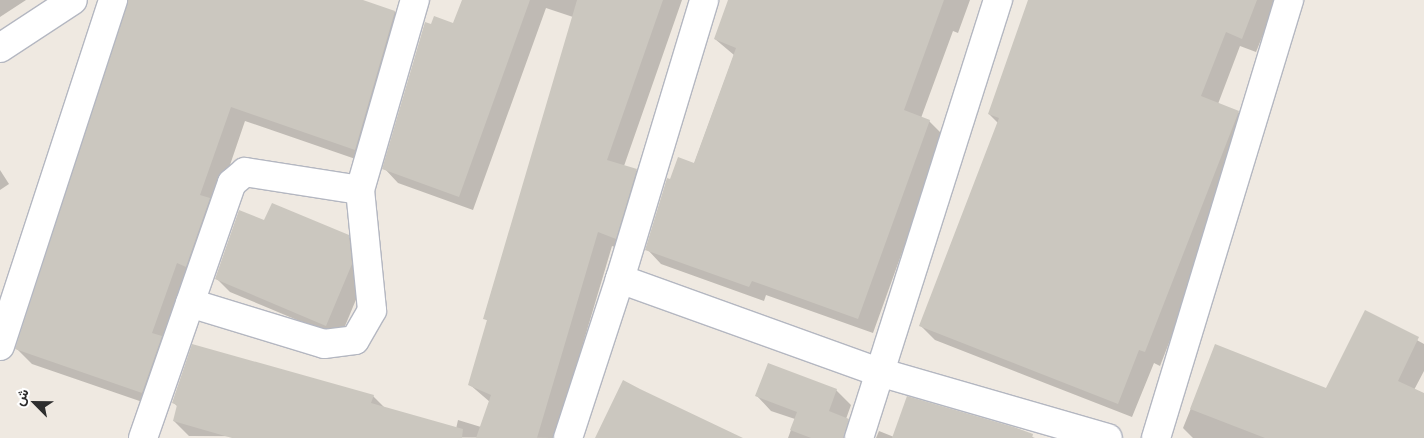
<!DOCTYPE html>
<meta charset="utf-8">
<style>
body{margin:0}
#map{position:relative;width:1424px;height:438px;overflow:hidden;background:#efe9e1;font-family:Lato,Vazirmatn,sans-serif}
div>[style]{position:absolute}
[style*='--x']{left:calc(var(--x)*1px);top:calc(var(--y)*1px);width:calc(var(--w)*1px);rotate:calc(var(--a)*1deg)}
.shadow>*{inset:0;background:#0003}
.building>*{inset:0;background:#cbc7bf}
.roads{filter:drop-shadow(1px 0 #b4b7c1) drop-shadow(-1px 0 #b4b7c1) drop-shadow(0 1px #b4b7c1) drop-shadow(0 -1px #b4b7c1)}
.minor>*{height:28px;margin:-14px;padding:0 14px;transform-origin:14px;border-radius:14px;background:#fff}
span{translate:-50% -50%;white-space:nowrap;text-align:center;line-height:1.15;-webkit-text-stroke:4px #fff;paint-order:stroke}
.north{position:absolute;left:10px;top:378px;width:50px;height:50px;-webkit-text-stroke:4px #fff;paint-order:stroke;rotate:293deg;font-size:14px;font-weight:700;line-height:20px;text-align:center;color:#2e2e2e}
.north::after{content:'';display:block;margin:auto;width:18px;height:22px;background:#2e2e2e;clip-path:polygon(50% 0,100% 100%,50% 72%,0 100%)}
</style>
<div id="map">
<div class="shadow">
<i style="clip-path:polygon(0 0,26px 0,0 17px)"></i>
<i style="clip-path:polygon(129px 0,359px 0,395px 12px,410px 27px,370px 164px,245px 121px,216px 206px,157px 407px,32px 364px,17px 349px)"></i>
<i style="clip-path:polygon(463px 0,682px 0,624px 166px,636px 170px,651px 184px,630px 253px,612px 246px,555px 438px,189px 436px,174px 421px,178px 407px,173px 402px,373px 396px,385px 408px,456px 429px,458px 420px,481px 427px,490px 402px,469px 384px,488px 321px,484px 318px,573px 17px,546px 8px,473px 210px,398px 183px,384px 168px,432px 25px,454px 24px)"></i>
<i style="clip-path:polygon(729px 0,970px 0,958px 33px,953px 31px,921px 118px,929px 121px,944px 136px,873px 333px,766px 295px,764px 301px,661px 264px,647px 249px,671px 180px,694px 164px,734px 55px,715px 39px)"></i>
<i style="clip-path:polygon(1029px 0,1277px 0,1256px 52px,1240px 46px,1218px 104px,1238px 112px,1253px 127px,1160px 366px,1154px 363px,1132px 417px,935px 340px,921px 326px,998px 123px,989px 114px)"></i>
<i style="clip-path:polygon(0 170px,9px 184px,0 190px)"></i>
<i style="clip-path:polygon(265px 222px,348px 236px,362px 250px,365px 278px,340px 338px,230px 292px,217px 279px)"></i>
<i style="clip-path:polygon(1366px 312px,1424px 344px,1424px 371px,1414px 390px,1424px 395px,1424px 438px,1193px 438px,1183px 428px,1216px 346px,1326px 389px)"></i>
<i style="clip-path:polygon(836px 390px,851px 405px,846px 419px,863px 434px,862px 438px,788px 438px,795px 419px,771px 411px,757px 396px)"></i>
<i style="clip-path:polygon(908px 398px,1035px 438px,876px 438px,879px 431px,894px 437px)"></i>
</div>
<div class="building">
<i style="clip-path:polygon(128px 0,363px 0,395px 11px,355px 150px,231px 107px,200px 195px,210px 198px,186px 267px,177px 263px,152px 333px,162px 336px,142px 393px,15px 349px)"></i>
<i style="clip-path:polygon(462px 0,530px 0,459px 197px,382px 169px,425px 22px,431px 24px,434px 16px,453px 23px)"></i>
<i style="clip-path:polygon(577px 0,663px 0,607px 160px,637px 169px,616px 239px,598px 232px,537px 438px,476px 438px,491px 395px,468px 385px,487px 320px,483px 319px)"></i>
<i style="clip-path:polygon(728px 0,944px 0,904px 110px,930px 120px,858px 319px,752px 281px,749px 287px,645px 250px,667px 178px,670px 179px,678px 157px,694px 163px,736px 48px,714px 39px)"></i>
<i style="clip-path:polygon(1028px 0,1257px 0,1242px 39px,1226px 32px,1201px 96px,1239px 111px,1145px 352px,1139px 350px,1118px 404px,919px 326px,999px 118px,988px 114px)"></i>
<i style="clip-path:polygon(272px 203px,349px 235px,352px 264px,326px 326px,215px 279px,239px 210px,264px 220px)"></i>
<i style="clip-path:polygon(1365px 310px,1419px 337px,1398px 381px,1424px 393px,1424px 438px,1265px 438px,1190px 409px,1215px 344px,1326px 388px)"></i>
<i style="clip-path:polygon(192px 344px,374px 395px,371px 403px,463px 429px,462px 438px,232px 438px,173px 421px,177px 405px,172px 403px)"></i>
<i style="clip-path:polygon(768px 363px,837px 389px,829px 411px,849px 419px,844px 438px,811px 438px,790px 430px,797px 412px,755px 396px)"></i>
<i style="clip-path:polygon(623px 380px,640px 389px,743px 438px,595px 438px)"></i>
<i style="clip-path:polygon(907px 396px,1014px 427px,1033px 434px,1032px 438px,892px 438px)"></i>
</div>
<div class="roads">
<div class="minor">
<i style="--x:0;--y:48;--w:87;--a:-33.3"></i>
<i style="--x:620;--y:279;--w:275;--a:19.8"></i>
<i style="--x:879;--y:372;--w:238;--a:16.1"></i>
<i style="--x:190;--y:303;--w:140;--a:17"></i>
<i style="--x:324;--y:344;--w:31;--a:-7"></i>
<i style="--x:355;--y:340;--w:34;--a:-60"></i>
<i style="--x:372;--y:310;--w:121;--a:-95.7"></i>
<i style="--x:0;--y:346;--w:364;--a:-71.9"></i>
<i style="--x:143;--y:438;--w:270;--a:-70.8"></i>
<i style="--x:232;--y:183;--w:17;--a:-40"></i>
<i style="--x:245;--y:172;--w:116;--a:8.9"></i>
<i style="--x:360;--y:190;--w:198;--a:-73.9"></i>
<i style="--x:568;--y:438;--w:167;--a:-71.9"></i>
<i style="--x:620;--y:279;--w:291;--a:-73.2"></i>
<i style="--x:859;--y:438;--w:460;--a:-72.4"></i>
<i style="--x:1156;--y:438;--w:458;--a:-73.1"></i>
</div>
</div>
<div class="north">ش</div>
</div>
